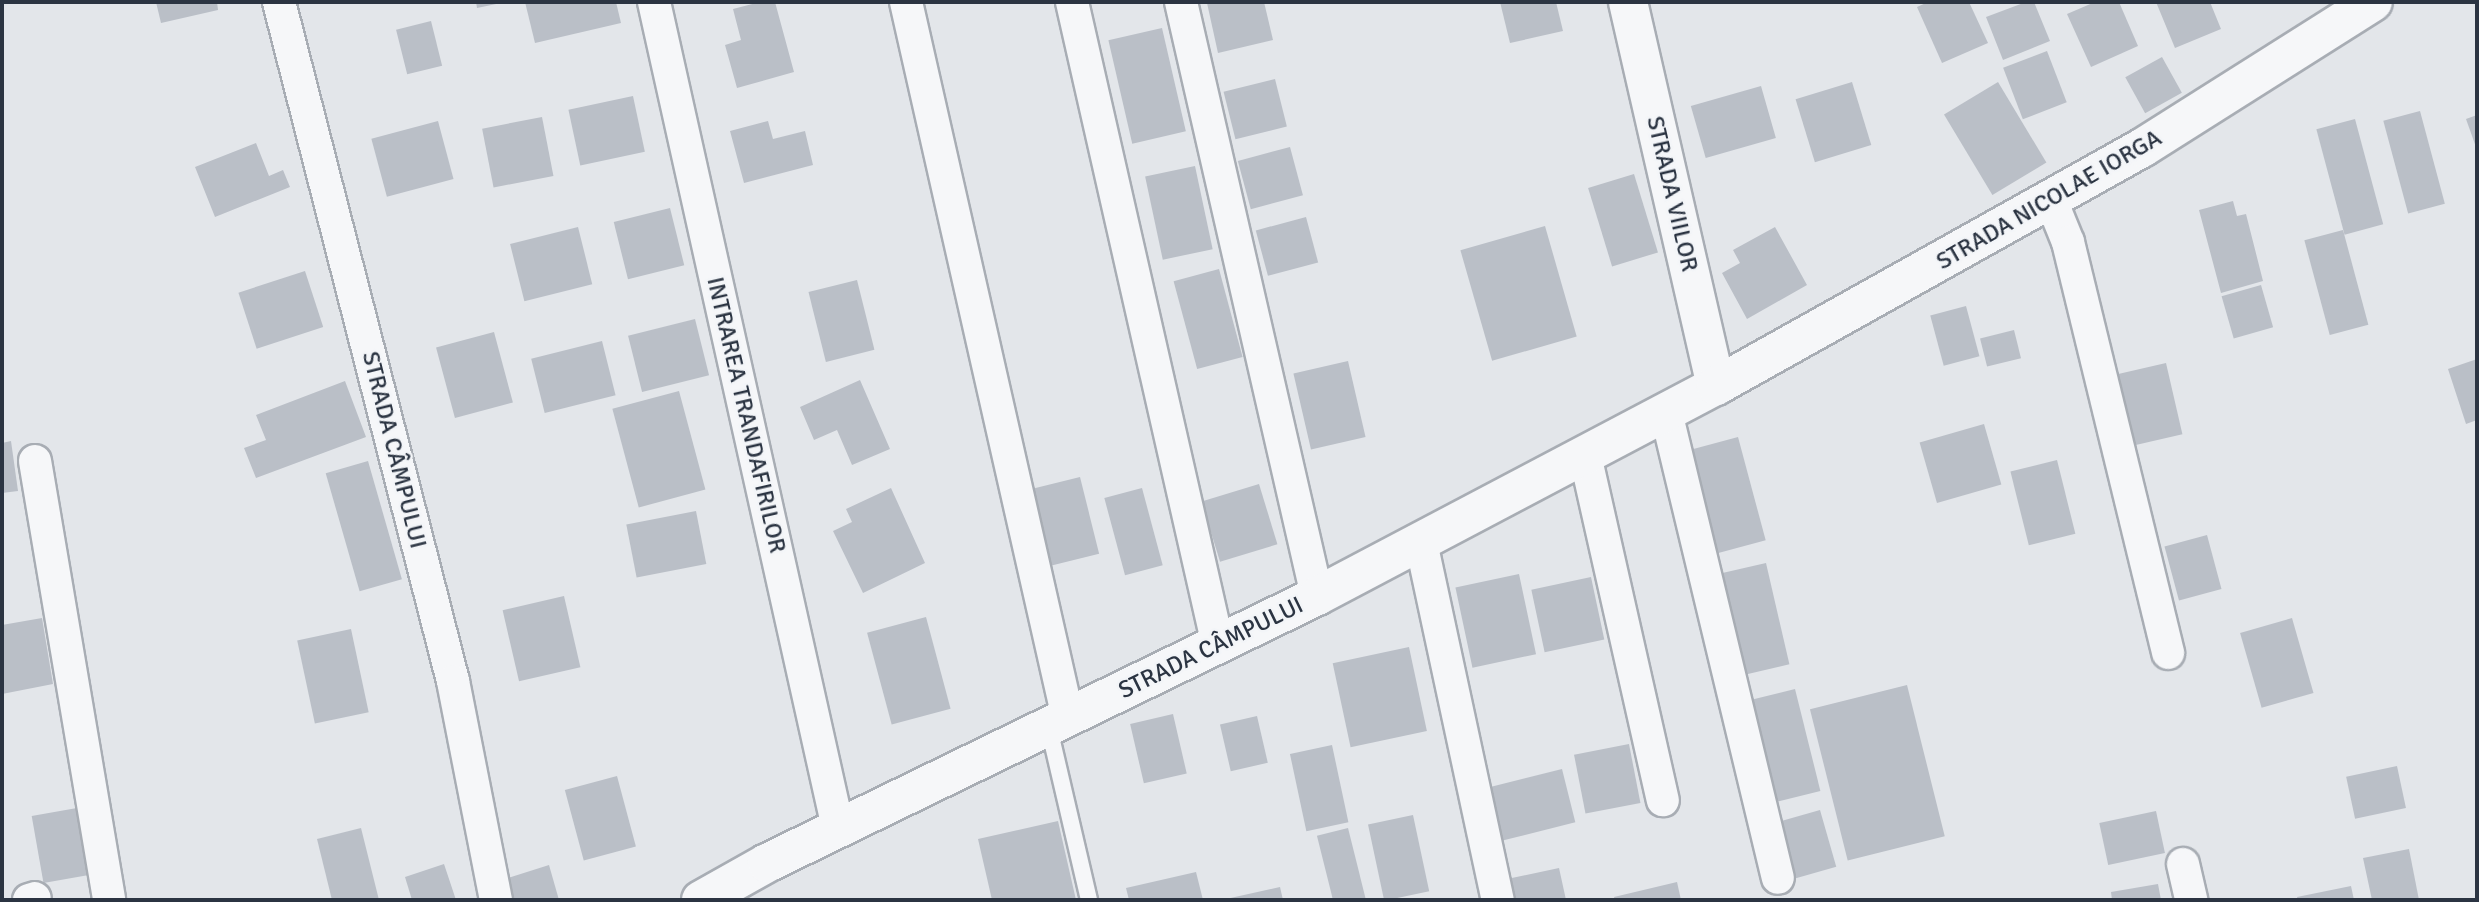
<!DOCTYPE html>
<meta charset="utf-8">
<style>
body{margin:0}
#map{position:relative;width:2479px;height:902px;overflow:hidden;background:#e3e6ea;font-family:Signika,sans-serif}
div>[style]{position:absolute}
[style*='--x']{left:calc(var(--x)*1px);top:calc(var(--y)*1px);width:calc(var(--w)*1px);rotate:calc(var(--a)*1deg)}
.building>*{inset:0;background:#babfc7;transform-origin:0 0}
.roads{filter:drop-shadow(2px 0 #a8adb4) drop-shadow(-2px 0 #a8adb4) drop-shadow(0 2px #a8adb4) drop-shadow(0 -2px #a8adb4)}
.service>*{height:16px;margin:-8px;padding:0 8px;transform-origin:8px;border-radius:8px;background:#f6f7f9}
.minor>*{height:32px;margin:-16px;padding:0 16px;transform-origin:16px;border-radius:16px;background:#f6f7f9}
.tertiary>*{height:38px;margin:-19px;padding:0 19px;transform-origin:19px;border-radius:19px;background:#f6f7f9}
span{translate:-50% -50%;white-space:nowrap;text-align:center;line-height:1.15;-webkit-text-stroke:5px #f3f5f8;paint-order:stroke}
.street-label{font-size:24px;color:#2b3442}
.frame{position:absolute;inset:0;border:4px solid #2b3442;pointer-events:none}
</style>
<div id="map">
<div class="building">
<i style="clip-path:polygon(156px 2px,217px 2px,218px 10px,161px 23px)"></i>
<i style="clip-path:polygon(476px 2px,501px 2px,501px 3px,477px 8px)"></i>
<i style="clip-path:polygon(525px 2px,616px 2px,621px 23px,535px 43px)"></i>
<i style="clip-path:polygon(760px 2px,775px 2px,794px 72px,737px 88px,725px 45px,741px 40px,733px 9px)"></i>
<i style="clip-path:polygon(1264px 2px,1273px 40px,1218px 53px,1207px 3px)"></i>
<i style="clip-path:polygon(1500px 2px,1556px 2px,1563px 31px,1510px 43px)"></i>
<i style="clip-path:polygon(1928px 2px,1969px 2px,1988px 43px,1942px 63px,1917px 7px)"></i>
<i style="clip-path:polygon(2026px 2px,2034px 2px,2050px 41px,2003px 60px,1986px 17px)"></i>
<i style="clip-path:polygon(2095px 2px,2119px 2px,2138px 46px,2091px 67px,2067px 14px)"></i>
<i style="clip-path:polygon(2156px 2px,2210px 2px,2221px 29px,2175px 48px)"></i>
<i style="left:431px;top:21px;width:46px;height:36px;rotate:76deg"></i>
<i style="left:1162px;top:28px;width:106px;height:55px;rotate:77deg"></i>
<i style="left:2047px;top:51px;width:55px;height:47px;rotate:69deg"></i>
<i style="left:2162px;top:57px;width:41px;height:42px;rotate:61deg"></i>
<i style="left:1275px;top:79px;width:49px;height:53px;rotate:76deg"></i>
<i style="left:1852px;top:82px;width:66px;height:59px;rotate:73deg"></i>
<i style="left:1998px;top:82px;width:94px;height:63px;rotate:59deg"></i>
<i style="left:1761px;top:86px;width:54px;height:73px;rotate:74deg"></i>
<i style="left:633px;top:96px;width:57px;height:66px;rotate:78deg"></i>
<i style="left:2420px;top:111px;width:96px;height:38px;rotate:75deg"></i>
<i style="clip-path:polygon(2477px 115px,2477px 150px,2466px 119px)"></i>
<i style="left:542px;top:117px;width:60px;height:61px;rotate:79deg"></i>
<i style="left:2355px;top:119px;width:109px;height:40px;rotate:75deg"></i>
<i style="left:438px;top:121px;width:60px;height:69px;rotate:75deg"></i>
<i style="clip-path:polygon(768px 121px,773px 139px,805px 131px,813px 165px,744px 183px,730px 131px)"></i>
<i style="clip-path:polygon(256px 143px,269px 176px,283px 170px,290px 187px,215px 217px,195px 167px)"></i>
<i style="left:1290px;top:147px;width:50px;height:54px;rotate:75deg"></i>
<i style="left:1195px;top:166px;width:85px;height:51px;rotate:78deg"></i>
<i style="left:1634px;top:174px;width:82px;height:48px;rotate:73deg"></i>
<i style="clip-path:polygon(2233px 201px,2237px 216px,2246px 214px,2263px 281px,2221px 293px,2199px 210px)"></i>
<i style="left:670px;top:208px;width:59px;height:58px;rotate:76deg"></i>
<i style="left:1306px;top:217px;width:47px;height:52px;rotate:75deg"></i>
<i style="left:1545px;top:226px;width:115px;height:88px;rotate:74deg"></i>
<i style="left:578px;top:227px;width:59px;height:70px;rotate:76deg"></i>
<i style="clip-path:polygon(1775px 227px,1807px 285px,1747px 319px,1722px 273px,1740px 263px,1733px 250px)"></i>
<i style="left:2343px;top:230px;width:98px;height:40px;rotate:75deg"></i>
<i style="left:1219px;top:269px;width:91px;height:47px;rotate:75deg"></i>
<i style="left:305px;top:271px;width:59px;height:70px;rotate:72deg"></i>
<i style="left:857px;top:280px;width:72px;height:50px;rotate:76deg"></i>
<i style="left:2261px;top:285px;width:44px;height:41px;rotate:74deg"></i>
<i style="left:1966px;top:306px;width:52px;height:37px;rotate:75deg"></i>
<i style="left:695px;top:319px;width:58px;height:69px;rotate:76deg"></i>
<i style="left:2014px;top:330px;width:29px;height:35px;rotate:76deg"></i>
<i style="left:494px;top:332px;width:73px;height:60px;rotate:75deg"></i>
<i style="left:602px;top:341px;width:56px;height:73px;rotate:76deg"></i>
<i style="clip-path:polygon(2477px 359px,2477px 420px,2466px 424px,2448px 369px)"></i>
<i style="left:1348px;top:361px;width:78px;height:56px;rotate:77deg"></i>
<i style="left:2166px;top:363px;width:73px;height:49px;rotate:77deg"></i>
<i style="clip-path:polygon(860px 380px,890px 449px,852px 465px,837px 430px,814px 440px,800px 407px)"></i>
<i style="clip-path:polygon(345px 381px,366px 437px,256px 478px,244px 448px,266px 440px,256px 415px)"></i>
<i style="left:679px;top:391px;width:102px;height:69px;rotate:75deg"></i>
<i style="left:1984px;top:424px;width:63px;height:67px;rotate:74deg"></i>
<i style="left:1738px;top:437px;width:107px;height:50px;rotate:75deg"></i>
<i style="clip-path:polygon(11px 441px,18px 491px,2px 493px,2px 443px)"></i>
<i style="left:2057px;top:460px;width:76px;height:48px;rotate:76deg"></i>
<i style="left:368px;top:461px;width:123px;height:44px;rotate:74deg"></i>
<i style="left:1080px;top:477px;width:79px;height:50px;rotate:76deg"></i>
<i style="left:1259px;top:484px;width:63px;height:60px;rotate:73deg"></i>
<i style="clip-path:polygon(891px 488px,925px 563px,863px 593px,833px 531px,852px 522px,846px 509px)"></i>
<i style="left:1142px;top:488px;width:80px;height:39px;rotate:75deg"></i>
<i style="left:696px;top:511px;width:54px;height:71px;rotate:79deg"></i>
<i style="left:2207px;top:535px;width:56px;height:44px;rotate:75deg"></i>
<i style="left:1766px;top:563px;width:104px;height:47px;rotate:77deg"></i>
<i style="left:1519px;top:574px;width:82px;height:65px;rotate:78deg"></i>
<i style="left:1591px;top:577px;width:64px;height:61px;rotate:78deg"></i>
<i style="left:564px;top:596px;width:73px;height:63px;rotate:77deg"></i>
<i style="left:926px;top:617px;width:95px;height:61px;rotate:75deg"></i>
<i style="clip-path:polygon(42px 618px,53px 684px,2px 694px,2px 625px)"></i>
<i style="left:2292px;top:618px;width:78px;height:54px;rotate:74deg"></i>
<i style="left:351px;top:629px;width:85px;height:55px;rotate:78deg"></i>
<i style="left:1409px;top:647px;width:86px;height:78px;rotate:78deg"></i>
<i style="left:1907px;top:685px;width:156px;height:100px;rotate:76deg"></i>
<i style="left:1795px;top:689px;width:105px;height:48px;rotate:76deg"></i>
<i style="left:1173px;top:714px;width:61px;height:44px;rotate:77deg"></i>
<i style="left:1257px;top:716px;width:48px;height:38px;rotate:77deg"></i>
<i style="left:1629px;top:744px;width:60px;height:56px;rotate:79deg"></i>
<i style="left:1332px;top:745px;width:79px;height:43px;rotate:78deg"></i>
<i style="left:2397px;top:766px;width:43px;height:52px;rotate:78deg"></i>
<i style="left:1562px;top:769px;width:55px;height:76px;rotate:76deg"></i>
<i style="left:617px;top:776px;width:73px;height:54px;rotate:75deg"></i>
<i style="left:77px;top:808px;width:68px;height:46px;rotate:80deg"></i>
<i style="left:1820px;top:810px;width:59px;height:42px;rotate:74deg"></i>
<i style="left:2156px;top:811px;width:43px;height:58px;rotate:78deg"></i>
<i style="left:1413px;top:815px;width:78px;height:46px;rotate:78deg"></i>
<i style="clip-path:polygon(1058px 821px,1076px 900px,992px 900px,978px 839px)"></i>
<i style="clip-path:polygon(361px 828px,379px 900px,332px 900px,317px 839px)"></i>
<i style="left:1348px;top:828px;width:74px;height:32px;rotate:76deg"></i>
<i style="clip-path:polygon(2409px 849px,2419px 900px,2372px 900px,2363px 858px)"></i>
<i style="clip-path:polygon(444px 864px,456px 900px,412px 900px,405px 877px)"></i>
<i style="clip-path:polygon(549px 865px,559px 900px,508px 900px,502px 880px)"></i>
<i style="clip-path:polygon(1559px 868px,1566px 900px,1511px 900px,1507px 879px)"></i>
<i style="clip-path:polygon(1196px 872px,1203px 900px,1129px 900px,1126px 888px)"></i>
<i style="clip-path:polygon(1677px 882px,1681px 900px,1615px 900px,1614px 897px)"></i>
<i style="clip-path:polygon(2158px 884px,2161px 900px,2112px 900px,2111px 892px)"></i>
<i style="clip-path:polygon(2351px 886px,2354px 900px,2298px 900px,2297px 897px)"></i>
<i style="clip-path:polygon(1280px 887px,1283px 900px,1226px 900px,1226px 899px)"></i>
</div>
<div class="roads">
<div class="service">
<i style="--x:1049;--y:728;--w:177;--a:76.9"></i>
</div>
<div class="minor">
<i style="--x:279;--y:2;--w:701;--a:75.63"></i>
<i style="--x:453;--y:681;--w:223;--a:78.9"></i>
<i style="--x:654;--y:2;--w:846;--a:77.44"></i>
<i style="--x:906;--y:2;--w:734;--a:77.25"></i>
<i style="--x:1072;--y:2;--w:659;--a:77.21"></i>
<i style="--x:1181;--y:2;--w:609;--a:77.1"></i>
<i style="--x:2051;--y:200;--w:45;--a:68"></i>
<i style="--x:2068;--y:242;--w:423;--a:76.3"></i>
<i style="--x:1666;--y:412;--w:479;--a:76.5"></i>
<i style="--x:1585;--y:455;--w:354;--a:77.3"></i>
<i style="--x:35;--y:461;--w:445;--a:80.4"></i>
<i style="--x:1421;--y:542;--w:366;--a:77.9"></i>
<i style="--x:2183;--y:864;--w:37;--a:77"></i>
<i style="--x:29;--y:900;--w:6;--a:-18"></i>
</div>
<div class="tertiary">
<i style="--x:1628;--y:2;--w:394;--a:77.1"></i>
<i style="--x:701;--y:900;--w:76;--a:-29.3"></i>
<i style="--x:767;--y:863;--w:611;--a:-25.89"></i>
<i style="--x:1317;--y:596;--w:451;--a:-27.8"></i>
<i style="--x:1716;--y:386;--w:488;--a:-29.2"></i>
<i style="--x:2142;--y:148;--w:273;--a:-32.3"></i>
</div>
</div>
<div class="street-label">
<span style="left:1672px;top:194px;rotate:77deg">STRADA VIILOR</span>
<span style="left:2049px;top:200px;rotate:-30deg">STRADA NICOLAE IORGA</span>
<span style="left:746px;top:415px;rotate:77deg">INTRAREA TRANDAFIRILOR</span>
<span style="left:394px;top:450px;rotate:76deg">STRADA CÂMPULUI</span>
<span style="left:1211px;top:648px;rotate:-26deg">STRADA CÂMPULUI</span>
</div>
<div class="frame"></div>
</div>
